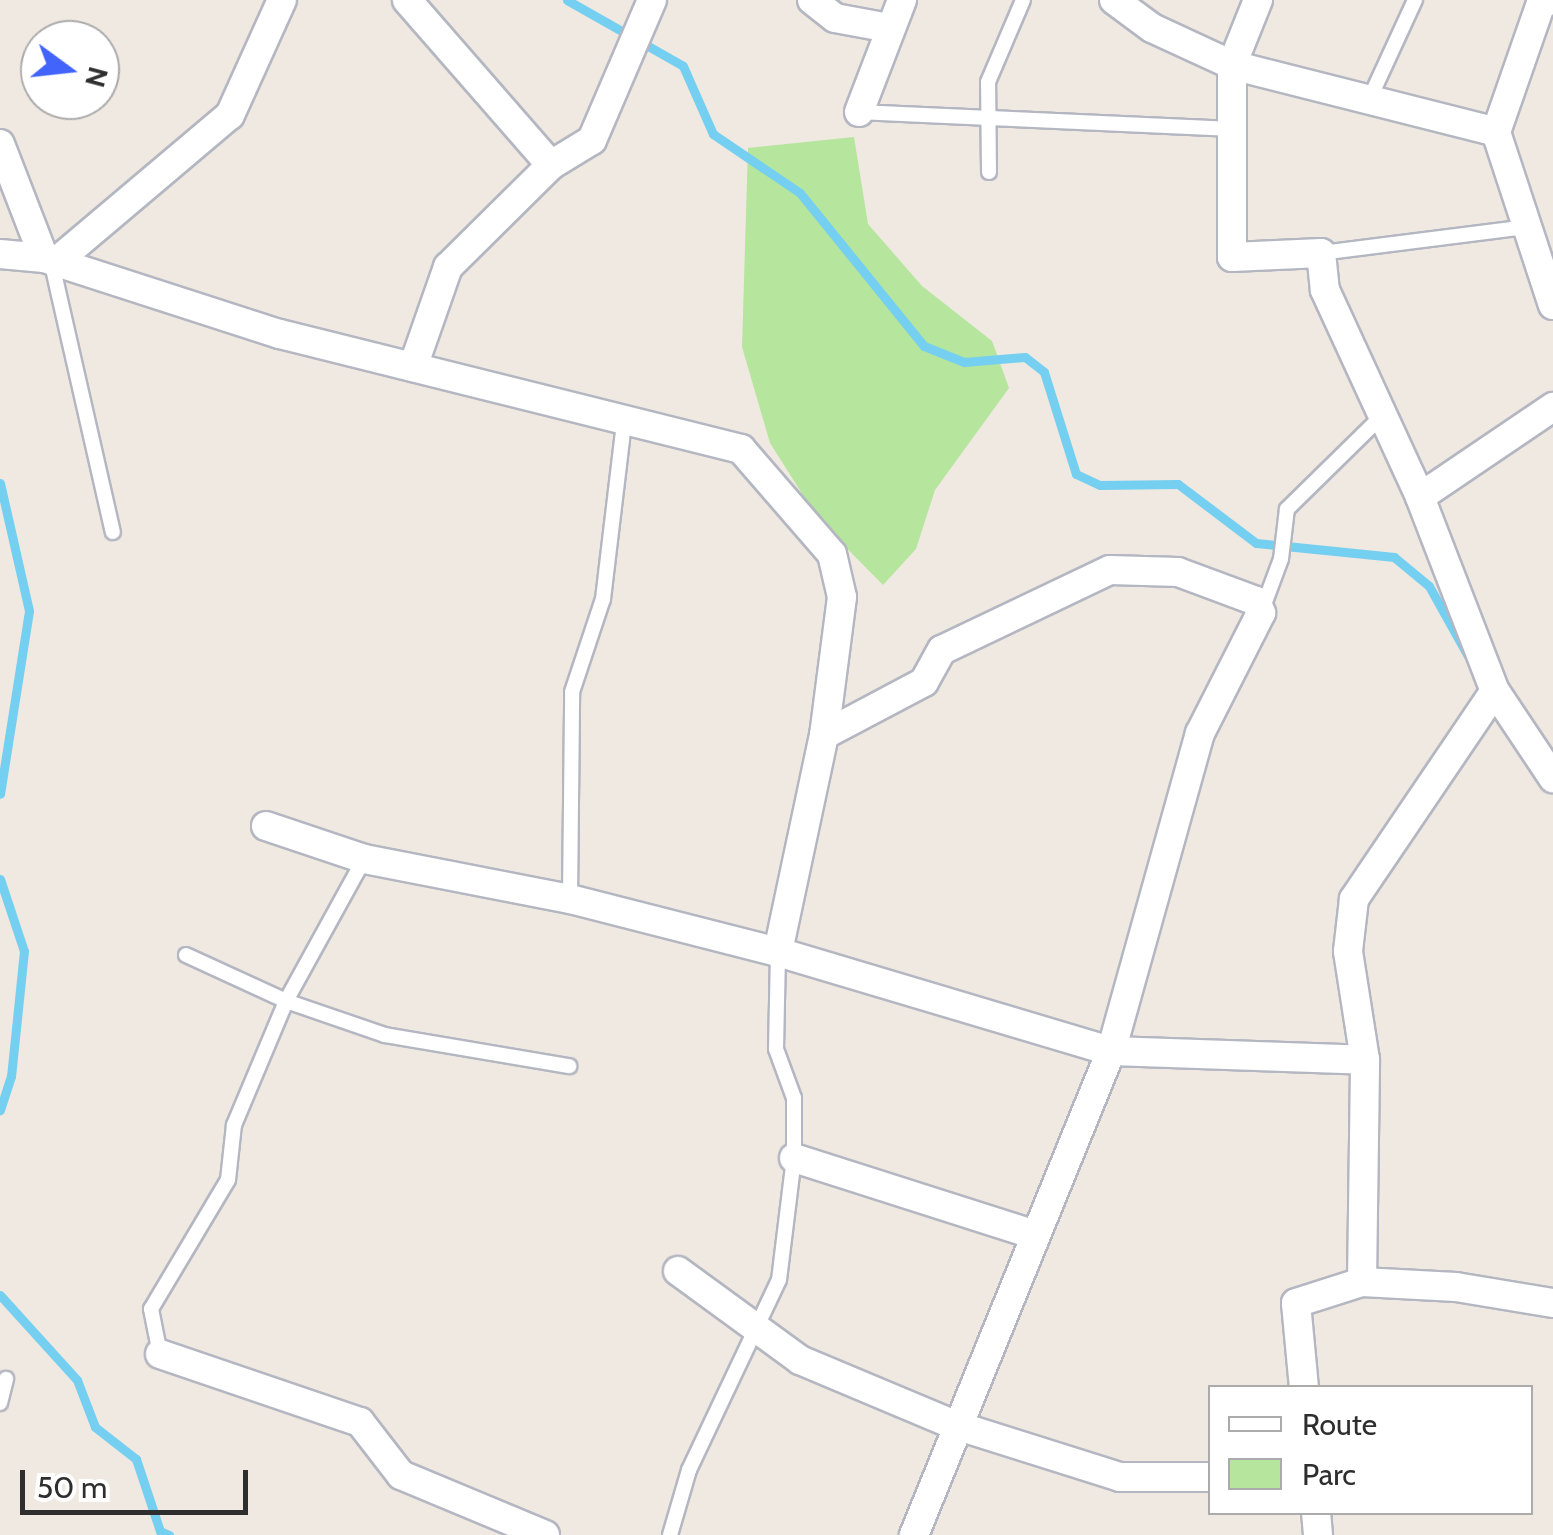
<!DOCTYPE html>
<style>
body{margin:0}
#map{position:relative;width:1553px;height:1535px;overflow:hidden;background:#efe9e1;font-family:Cabin,sans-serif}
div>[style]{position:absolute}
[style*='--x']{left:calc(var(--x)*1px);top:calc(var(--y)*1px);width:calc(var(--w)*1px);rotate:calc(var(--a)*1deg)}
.green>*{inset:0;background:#b6e59e}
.stream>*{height:9px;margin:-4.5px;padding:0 4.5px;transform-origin:4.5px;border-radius:4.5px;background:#75cff0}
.roads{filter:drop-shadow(2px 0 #b4b7c1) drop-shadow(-2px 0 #b4b7c1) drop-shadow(0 2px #b4b7c1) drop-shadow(0 -2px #b4b7c1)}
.service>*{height:14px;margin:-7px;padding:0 7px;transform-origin:7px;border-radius:7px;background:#fff}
.minor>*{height:28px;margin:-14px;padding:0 14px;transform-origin:14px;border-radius:14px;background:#fff}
span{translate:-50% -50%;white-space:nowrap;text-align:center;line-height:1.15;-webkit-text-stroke:8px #fff;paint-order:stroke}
.legend{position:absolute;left:1208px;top:1385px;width:325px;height:130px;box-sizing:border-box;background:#fff;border:2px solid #ababab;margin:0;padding:12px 18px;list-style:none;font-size:30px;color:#2e2e2e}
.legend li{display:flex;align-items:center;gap:20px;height:50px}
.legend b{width:50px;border:2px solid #ababab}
.north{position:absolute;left:20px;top:20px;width:100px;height:100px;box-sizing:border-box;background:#fff;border:2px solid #ababab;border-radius:50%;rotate:105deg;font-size:28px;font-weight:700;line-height:40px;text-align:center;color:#2e2e2e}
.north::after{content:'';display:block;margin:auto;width:35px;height:45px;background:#4264fb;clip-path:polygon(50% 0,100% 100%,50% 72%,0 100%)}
.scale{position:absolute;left:20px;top:1470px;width:228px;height:45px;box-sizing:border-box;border:5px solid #2e2e2e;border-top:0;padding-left:12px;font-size:30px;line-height:35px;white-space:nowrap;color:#2e2e2e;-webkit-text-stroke:8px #fff;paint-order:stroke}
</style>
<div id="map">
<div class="green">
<i style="clip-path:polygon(854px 137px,868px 224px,922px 286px,992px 341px,1009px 388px,935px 490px,916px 549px,883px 585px,818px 519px,770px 443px,742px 347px,748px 148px)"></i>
</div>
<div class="stream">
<i style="--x:567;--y:0;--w:133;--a:29.6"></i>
<i style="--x:683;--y:66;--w:74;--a:66.2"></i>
<i style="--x:713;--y:134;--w:105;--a:34.1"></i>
<i style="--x:800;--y:193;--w:197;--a:51"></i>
<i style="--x:924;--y:346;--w:43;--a:21.8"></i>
<i style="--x:964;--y:362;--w:61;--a:-4.7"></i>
<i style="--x:1025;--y:357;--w:24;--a:38"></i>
<i style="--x:1044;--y:372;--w:107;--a:72.6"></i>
<i style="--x:1076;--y:474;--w:26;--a:25"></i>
<i style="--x:1100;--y:485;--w:78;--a:-0.7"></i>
<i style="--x:1178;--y:484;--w:98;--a:37.1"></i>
<i style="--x:1256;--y:543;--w:139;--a:5.8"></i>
<i style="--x:1394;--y:557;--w:45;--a:39.6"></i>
<i style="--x:1429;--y:586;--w:80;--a:60.9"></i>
<i style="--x:0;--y:483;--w:131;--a:77.2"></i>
<i style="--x:29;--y:611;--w:185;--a:99"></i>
<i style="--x:0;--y:879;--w:76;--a:71.6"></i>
<i style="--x:24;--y:951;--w:126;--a:95.9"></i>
<i style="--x:11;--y:1076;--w:36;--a:108"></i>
<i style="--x:0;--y:1295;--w:115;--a:47.8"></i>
<i style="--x:77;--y:1380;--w:50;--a:69"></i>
<i style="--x:95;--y:1427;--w:52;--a:38"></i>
<i style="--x:136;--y:1459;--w:76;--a:71.6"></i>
<i style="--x:160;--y:1531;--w:10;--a:24"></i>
</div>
<div class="roads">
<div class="service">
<i style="--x:1369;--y:100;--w:110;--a:-65.3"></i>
<i style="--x:859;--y:112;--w:373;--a:2.6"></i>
<i style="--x:989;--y:172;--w:90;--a:-90.6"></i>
<i style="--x:988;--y:82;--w:89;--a:-66.9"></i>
<i style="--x:1321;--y:253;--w:209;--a:-7.2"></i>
<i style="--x:51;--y:260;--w:279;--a:77.2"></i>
<i style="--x:1262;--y:610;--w:54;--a:-69.6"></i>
<i style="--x:1281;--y:559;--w:50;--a:-83.2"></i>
<i style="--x:1287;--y:509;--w:134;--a:-44.4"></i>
<i style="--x:570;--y:899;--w:207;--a:-89.4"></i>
<i style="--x:572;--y:692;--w:98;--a:-71.6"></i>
<i style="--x:603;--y:599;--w:178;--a:-83.2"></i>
<i style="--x:186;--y:955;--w:110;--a:24.7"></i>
<i style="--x:286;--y:1001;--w:105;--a:19"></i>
<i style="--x:385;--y:1035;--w:187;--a:9.6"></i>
<i style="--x:160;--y:1354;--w:46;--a:-101.3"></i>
<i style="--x:151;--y:1309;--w:150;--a:-59.2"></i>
<i style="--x:228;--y:1180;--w:55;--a:-83.8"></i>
<i style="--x:234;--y:1125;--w:134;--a:-67.2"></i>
<i style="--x:286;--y:1001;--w:162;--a:-61.2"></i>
<i style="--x:0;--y:1403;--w:25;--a:-76"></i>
<i style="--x:670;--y:1535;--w:68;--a:-73.7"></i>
<i style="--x:689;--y:1470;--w:210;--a:-64.7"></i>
<i style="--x:779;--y:1280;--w:123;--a:-83"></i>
<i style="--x:794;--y:1158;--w:60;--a:-90"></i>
<i style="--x:794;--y:1098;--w:52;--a:-110.2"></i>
<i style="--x:776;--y:1049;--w:97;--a:-88.8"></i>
</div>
<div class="minor">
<i style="--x:407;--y:0;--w:219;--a:48.9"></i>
<i style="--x:812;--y:0;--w:29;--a:38"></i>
<i style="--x:835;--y:18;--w:55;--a:10.5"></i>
<i style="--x:1114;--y:0;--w:47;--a:36.4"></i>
<i style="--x:1152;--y:28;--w:88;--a:24.8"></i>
<i style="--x:1232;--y:65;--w:272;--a:14.2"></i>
<i style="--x:1258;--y:0;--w:70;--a:111.8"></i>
<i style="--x:1232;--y:65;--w:192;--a:90"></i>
<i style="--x:1232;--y:257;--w:89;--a:-2.6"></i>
<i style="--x:1321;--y:253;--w:37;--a:84"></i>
<i style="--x:1325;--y:290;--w:228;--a:65.3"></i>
<i style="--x:1420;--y:497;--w:208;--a:68.9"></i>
<i style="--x:1495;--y:691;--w:105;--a:56.3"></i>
<i style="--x:1553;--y:0;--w:12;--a:166"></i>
<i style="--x:1541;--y:3;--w:137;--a:109.2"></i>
<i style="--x:1496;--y:132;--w:182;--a:71.8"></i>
<i style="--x:859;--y:112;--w:120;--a:-69"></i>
<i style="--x:0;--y:144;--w:122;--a:68.9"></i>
<i style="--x:0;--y:254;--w:44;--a:5.2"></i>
<i style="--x:44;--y:258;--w:248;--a:17.9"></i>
<i style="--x:280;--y:334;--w:475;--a:14"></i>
<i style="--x:741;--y:449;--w:139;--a:49.1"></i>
<i style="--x:832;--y:554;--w:44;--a:76.9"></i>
<i style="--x:842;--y:597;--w:139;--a:97.4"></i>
<i style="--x:824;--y:735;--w:222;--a:102"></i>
<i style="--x:57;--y:261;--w:226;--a:-40.2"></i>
<i style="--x:230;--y:115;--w:126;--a:-65.7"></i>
<i style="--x:413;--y:367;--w:106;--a:-70.7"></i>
<i style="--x:448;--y:267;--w:145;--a:-44.7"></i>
<i style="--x:551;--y:165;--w:48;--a:-31.4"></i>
<i style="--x:592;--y:140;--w:152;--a:-66.8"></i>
<i style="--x:1420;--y:497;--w:161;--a:-34.1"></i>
<i style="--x:824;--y:735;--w:113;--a:-27.9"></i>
<i style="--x:924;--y:682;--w:37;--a:-61"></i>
<i style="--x:942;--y:650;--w:186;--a:-25.5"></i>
<i style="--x:1110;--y:570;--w:68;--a:1.7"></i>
<i style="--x:1178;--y:572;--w:83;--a:20.4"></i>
<i style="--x:1256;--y:601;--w:13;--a:67"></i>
<i style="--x:1261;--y:613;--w:135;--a:116.9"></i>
<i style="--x:1200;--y:733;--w:330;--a:105.6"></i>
<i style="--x:1111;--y:1051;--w:523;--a:112.15"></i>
<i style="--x:266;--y:826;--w:103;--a:18.6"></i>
<i style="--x:364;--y:859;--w:210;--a:11"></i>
<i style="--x:570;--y:899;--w:215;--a:14.3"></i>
<i style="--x:778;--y:952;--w:347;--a:16.6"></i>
<i style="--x:1111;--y:1051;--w:254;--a:2"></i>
<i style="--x:794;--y:1158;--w:253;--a:17.7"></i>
<i style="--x:678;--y:1271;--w:151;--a:36.1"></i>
<i style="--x:800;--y:1360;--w:168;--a:22.8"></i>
<i style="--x:955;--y:1425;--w:173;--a:17.5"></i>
<i style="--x:1120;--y:1477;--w:90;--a:0"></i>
<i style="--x:1362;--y:1282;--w:222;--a:-89.2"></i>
<i style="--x:1365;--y:1060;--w:110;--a:-98.9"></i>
<i style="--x:1348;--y:951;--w:52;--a:-83.4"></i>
<i style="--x:1354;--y:899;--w:251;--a:-55.9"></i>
<i style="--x:160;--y:1354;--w:211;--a:18.8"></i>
<i style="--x:360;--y:1422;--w:67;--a:52.3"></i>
<i style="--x:401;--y:1475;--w:156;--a:22.6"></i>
<i style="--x:1304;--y:1388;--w:85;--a:-95.4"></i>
<i style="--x:1296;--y:1303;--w:69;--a:-17.7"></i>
<i style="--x:1362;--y:1282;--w:94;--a:3"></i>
<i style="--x:1456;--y:1287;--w:98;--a:9.4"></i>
<i style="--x:1316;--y:1512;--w:23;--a:85"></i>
</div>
</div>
<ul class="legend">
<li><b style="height:12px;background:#fff"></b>Route</li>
<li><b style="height:28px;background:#b6e59e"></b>Parc</li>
</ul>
<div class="north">N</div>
<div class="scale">50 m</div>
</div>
